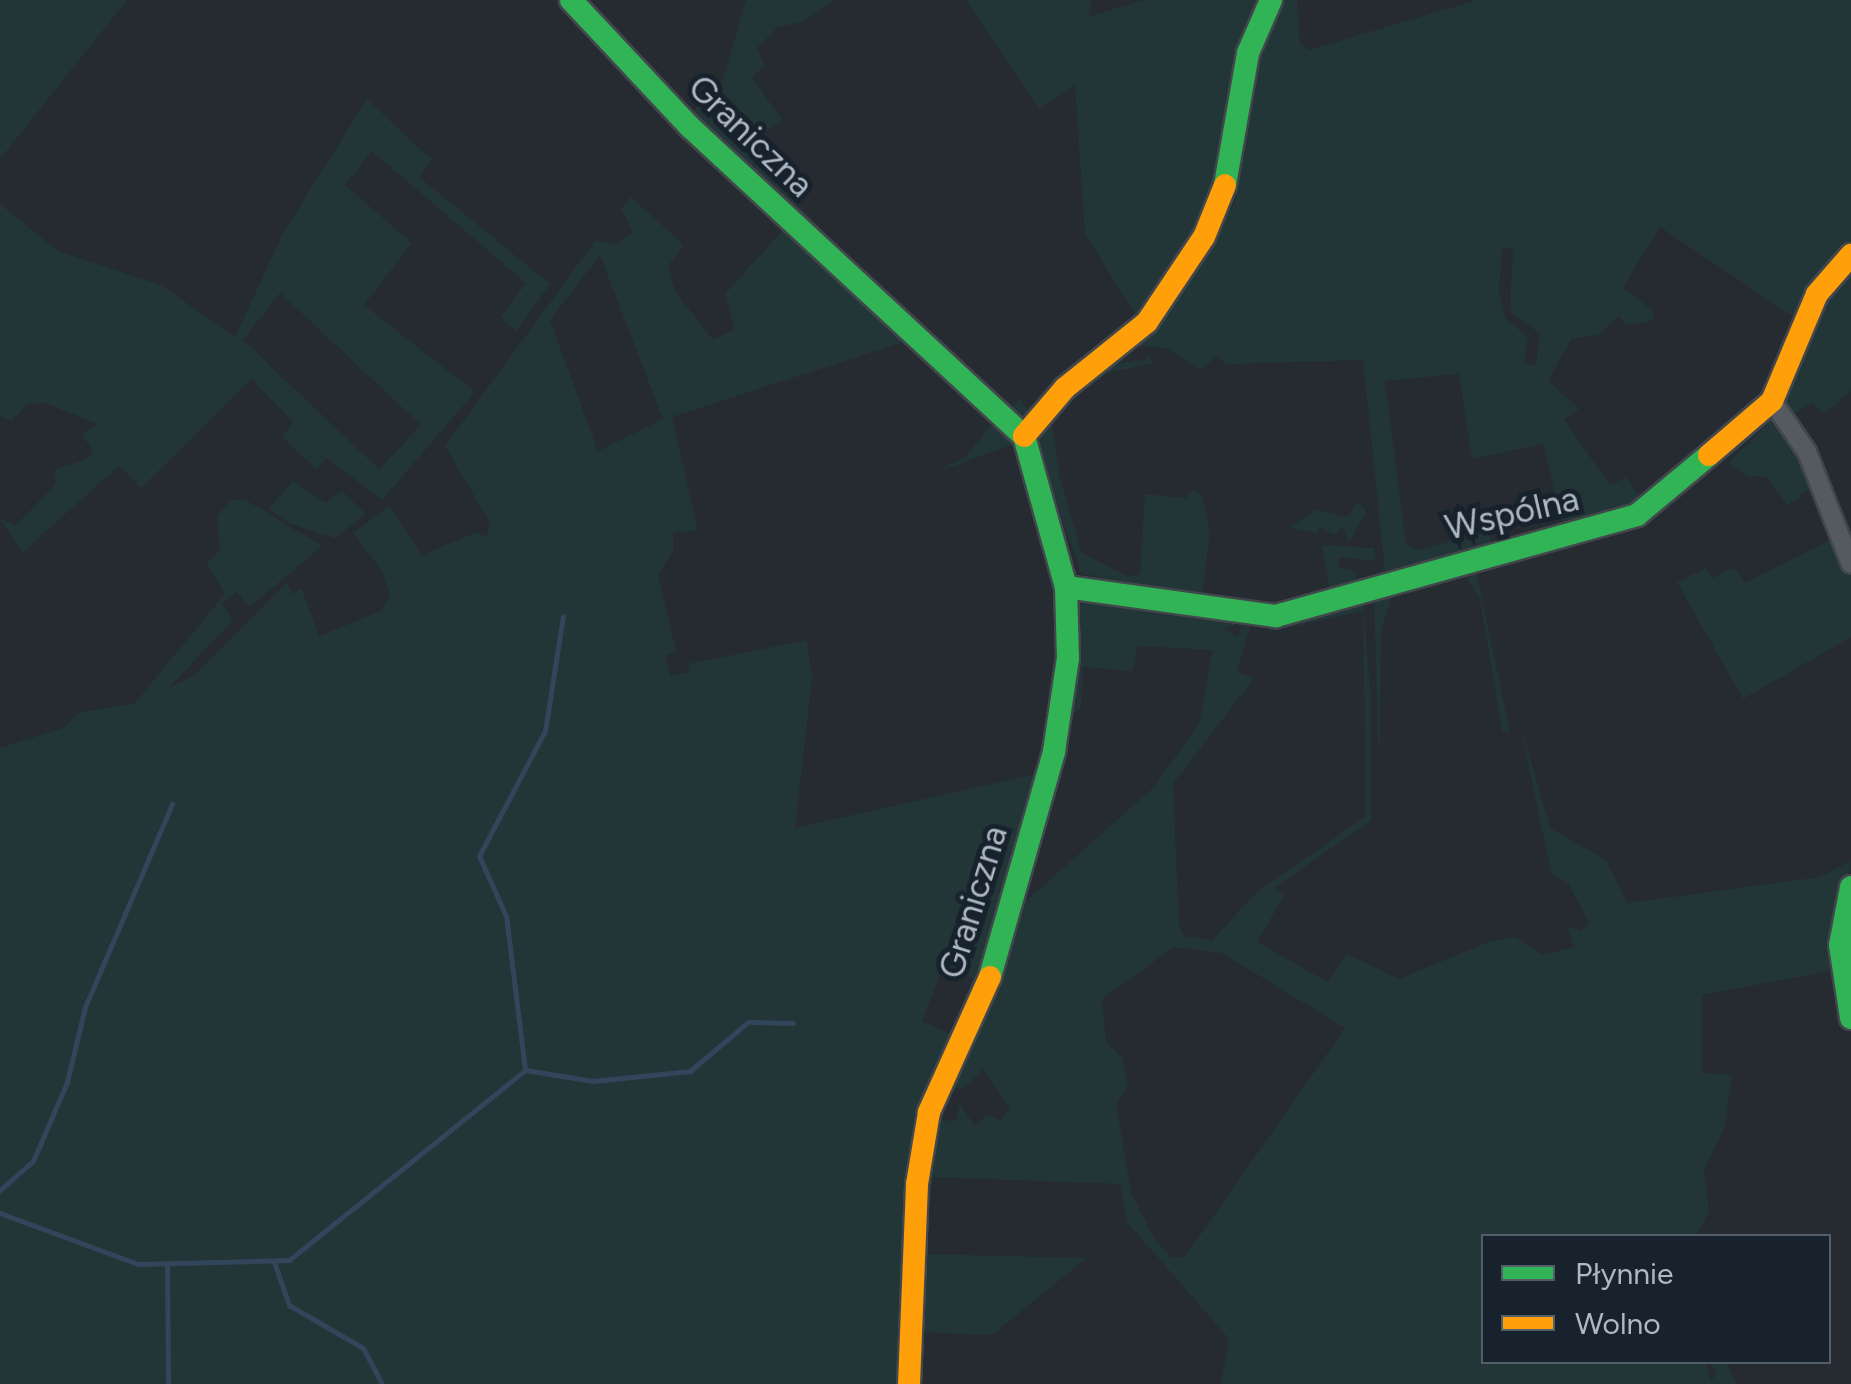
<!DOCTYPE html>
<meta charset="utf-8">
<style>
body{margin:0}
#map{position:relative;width:1851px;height:1384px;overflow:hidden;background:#252b31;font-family:Figtree,sans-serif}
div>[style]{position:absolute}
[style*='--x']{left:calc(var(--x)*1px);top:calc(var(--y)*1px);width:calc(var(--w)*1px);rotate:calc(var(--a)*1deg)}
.green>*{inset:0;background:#223537}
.stream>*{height:5px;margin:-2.5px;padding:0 2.5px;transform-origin:2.5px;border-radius:2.5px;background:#31465b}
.roads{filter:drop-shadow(2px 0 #42474c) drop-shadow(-2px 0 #42474c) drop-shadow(0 2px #42474c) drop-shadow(0 -2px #42474c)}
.street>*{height:18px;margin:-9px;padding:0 9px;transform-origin:9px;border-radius:9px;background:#545a60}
.fast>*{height:22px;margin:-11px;padding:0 11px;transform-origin:11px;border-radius:11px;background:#30b455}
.slow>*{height:22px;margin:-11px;padding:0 11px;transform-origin:11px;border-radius:11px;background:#ff9f0a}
span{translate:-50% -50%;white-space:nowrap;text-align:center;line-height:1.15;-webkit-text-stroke:10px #18222c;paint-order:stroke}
.street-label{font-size:35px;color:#adb8c4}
.legend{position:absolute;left:1481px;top:1234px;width:350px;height:130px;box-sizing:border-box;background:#18222c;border:2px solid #545e69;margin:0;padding:12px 18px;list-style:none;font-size:30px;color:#adb8c4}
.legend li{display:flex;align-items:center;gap:20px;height:50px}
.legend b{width:50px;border:2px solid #545e69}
</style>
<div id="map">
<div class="green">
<i style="clip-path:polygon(0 0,127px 0,0 159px)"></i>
<i style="clip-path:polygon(746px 0,833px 0,803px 22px,778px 27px,757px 48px,765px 66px,752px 77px,782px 120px,758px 138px,758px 164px,855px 263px,847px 270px,685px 118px,721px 87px)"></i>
<i style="clip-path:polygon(966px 0,1090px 0,1090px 16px,1144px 0,1269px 0,1247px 52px,1227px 175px,1202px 236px,1143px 320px,1021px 424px,1008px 411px,1020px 398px,1030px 416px,1137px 317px,1085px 234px,1075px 85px,1039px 108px)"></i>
<i style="clip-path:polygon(evenodd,1279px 0,1297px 0,1300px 43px,1309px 50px,1477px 0,1851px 0,1851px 242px,1797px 319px,1660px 227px,1623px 287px,1654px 312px,1652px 321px,1627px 325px,1619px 316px,1598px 335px,1572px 339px,1548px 380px,1579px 409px,1564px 420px,1610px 485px,1626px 477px,1643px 502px,1566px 535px,1543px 444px,1472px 459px,1459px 374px,1385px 381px,1406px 544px,1417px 550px,1472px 536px,1484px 511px,1493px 550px,1385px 571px,1363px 360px,1226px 364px,1217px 356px,1200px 370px,1166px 348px,1129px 345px,1186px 286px,1236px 200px,1260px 48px,1279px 0,1513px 247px,1510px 311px,1540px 334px,1536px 365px,1524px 364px,1528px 337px,1505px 318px,1499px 292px,1502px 250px,1513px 247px)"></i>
<i style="clip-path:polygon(evenodd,367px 99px,432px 160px,419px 177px,550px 284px,516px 331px,501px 317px,526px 283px,372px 151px,345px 185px,412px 243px,364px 305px,475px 392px,382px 500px,327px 458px,316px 469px,282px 437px,293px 422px,252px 379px,141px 488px,119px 466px,23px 552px,0 519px,16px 525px,56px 484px,54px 470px,88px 459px,93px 451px,81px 434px,98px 424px,45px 403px,28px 404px,11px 421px,0 415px,0 204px,58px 251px,161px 285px,235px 337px,283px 233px,367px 99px,280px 293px,421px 425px,379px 469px,243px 340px,280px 293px)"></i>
<i style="clip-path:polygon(evenodd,631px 197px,684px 245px,668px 266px,675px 291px,713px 340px,735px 329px,725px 294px,784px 229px,903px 342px,672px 417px,698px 530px,673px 533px,673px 551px,658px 574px,676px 651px,665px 656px,671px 676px,690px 672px,688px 664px,807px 640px,812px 678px,795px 828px,1036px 774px,982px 982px,943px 968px,922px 1021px,955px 1036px,901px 1384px,0 1384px,0 748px,63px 728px,78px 713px,135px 703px,225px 594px,206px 564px,220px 550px,217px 516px,230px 501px,244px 499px,322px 546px,250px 607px,237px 592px,222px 604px,233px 621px,168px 688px,192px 677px,287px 583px,292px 594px,302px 589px,319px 636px,381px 611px,390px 595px,382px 571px,353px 533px,389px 506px,422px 555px,477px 532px,487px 537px,490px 523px,445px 446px,595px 241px,617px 244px,633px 232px,621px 209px,631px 197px,600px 255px,663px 419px,598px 451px,550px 320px,600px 255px)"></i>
<i style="clip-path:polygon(1851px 268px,1851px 391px,1823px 414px,1812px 403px,1792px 415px,1782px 402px,1818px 305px)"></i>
<i style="clip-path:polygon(1147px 353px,1153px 363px,1093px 376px,1051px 419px,1060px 479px,1082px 553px,1129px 577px,1140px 574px,1145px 494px,1186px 498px,1194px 489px,1202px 496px,1210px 530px,1201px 601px,1081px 573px,1035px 440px,1040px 424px,1100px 365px,1146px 360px)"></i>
<i style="clip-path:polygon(1774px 417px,1814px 485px,1788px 506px,1767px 477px,1748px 476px,1729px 463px)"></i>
<i style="clip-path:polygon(995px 420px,1014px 444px,937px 472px,966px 456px)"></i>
<i style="clip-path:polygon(293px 481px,326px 503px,342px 491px,366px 514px,335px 538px,289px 523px,269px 509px)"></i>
<i style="clip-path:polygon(1358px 502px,1366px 511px,1349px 543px,1342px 527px,1334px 535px,1319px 526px,1317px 533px,1288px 528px,1316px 510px,1347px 517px)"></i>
<i style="clip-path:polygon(1836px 537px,1851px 573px,1851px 637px,1743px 699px,1677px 582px,1706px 568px,1712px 578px,1734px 567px,1744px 583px)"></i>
<i style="clip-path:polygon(1322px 545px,1374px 548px,1376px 561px,1339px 557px,1338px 567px,1357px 572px,1355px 580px,1330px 590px)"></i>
<i style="clip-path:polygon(1464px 566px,1476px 571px,1510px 733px,1502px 731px,1480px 599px,1463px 572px,1393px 593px,1381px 631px,1379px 772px,1374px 593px)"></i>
<i style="clip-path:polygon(evenodd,1363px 601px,1371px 705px,1371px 821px,1275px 887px,1284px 896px,1257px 942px,1328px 982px,1347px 954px,1399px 979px,1491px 941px,1515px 937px,1543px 955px,1574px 947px,1568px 927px,1581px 931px,1589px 922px,1569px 885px,1551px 872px,1520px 724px,1550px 828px,1606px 860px,1627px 903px,1820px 877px,1851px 861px,1829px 971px,1702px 995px,1702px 1073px,1732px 1075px,1725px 1127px,1704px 1170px,1709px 1212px,1696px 1236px,1484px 1236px,1484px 1362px,1706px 1362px,1710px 1381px,1718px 1373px,1709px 1362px,1727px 1362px,1736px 1384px,1221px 1384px,1229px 1339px,1127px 1222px,1120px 1184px,929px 1177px,939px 1120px,956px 1121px,960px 1104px,975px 1126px,987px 1115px,1001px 1120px,1010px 1109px,983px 1069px,962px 1090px,951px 1086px,1000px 962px,1068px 615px,1086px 602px,1236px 617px,1234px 626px,1222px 628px,1237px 637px,1242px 625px,1250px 627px,1237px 672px,1254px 678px,1173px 784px,1179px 924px,1184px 936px,1212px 940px,1256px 893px,1366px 816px,1363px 611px,1269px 632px,1271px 623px,1363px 601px,1137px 646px,1212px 650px,1200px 722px,1154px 787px,1025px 902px,1072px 715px,1081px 708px,1083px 667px,1133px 671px,1137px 646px,1363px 601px,1174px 947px,1222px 953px,1345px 1028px,1184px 1258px,1171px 1257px,1154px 1238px,1131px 1192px,1116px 1103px,1128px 1086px,1122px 1058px,1106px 1042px,1102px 999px,1174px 947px)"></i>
<i style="clip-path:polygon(921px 1254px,1087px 1258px,992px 1335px,913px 1332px)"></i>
</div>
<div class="stream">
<i style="--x:525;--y:1070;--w:69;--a:9.2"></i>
<i style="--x:593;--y:1081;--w:98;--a:-5.9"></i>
<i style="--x:690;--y:1071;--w:76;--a:-40.2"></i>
<i style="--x:748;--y:1022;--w:45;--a:1.3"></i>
<i style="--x:0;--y:1190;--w:44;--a:-41.3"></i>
<i style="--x:33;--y:1161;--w:86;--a:-66.7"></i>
<i style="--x:67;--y:1082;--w:77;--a:-76.5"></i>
<i style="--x:85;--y:1007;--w:221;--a:-66.8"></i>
<i style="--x:0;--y:1213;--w:147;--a:20.3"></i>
<i style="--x:138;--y:1264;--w:151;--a:-1.5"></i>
<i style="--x:289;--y:1260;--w:303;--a:-38.8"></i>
<i style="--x:525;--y:1070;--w:155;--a:-97"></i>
<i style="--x:506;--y:916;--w:66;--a:-114.2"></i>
<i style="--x:479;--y:856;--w:141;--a:-62.2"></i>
<i style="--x:545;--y:731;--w:116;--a:-81.1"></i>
<i style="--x:274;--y:1262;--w:46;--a:70.8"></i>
<i style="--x:289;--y:1305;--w:86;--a:30.2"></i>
<i style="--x:363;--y:1348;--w:41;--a:62.2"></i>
<i style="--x:167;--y:1263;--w:121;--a:89.5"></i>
</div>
<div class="roads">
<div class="street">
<i style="--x:1772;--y:401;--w:62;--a:55.5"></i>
<i style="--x:1807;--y:452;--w:120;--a:68.6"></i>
</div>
<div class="fast">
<i style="--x:571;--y:0;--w:174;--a:46.9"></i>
<i style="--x:690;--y:127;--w:455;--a:42.8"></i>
<i style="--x:1024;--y:436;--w:157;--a:74.5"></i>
<i style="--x:1066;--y:587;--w:71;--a:88.4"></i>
<i style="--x:1068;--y:658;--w:95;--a:98.5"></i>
<i style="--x:1054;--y:752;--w:234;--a:105.9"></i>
<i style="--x:1225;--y:185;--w:134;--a:-80.1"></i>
<i style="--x:1248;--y:53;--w:58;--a:-66.5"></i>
<i style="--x:1066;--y:587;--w:212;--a:7.9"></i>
<i style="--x:1276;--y:616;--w:375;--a:-15.6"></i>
<i style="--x:1637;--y:515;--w:94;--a:-39.8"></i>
<i style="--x:1851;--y:887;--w:59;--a:100.7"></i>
<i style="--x:1840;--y:945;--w:74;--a:81.4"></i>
</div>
<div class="slow">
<i style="--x:1024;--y:436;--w:63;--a:-49.5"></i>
<i style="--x:1065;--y:388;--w:105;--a:-38.8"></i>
<i style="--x:1147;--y:322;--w:102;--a:-56.2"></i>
<i style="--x:1204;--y:237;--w:56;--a:-68"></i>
<i style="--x:1709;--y:455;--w:83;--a:-40.6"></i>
<i style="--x:1772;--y:401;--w:116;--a:-67.2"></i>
<i style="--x:1817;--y:294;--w:52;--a:-48.9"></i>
<i style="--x:909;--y:1384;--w:200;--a:-87.7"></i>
<i style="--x:917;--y:1184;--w:73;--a:-80.5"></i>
<i style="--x:929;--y:1112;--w:148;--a:-65.7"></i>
</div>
</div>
<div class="street-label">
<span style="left:751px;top:136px;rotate:44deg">Graniczna</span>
<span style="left:1512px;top:513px;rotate:-13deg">Wspólna</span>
<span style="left:973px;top:902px;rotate:-73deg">Graniczna</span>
</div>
<ul class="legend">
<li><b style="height:12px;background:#30b455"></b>Płynnie</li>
<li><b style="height:12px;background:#ff9f0a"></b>Wolno</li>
</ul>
</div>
